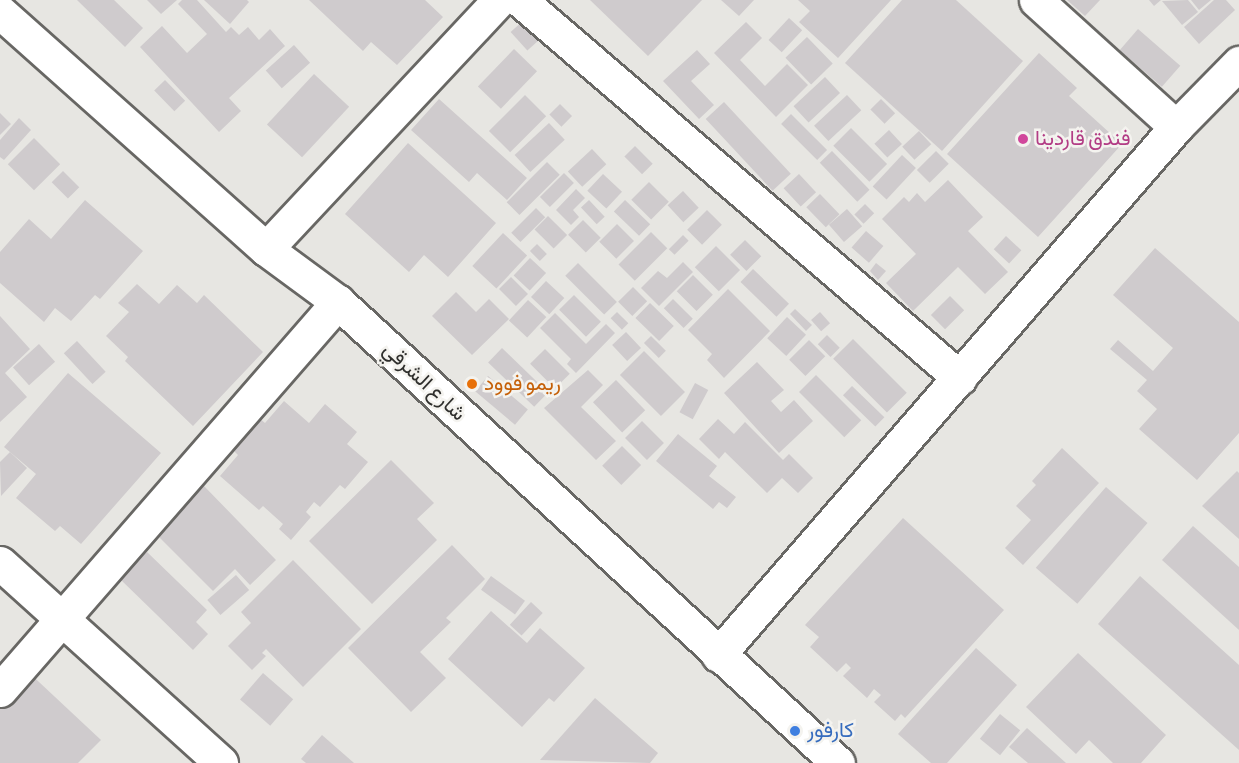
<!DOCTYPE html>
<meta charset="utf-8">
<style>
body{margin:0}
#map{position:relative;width:1239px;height:763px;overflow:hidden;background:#e7e6e2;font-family:"Alegreya Sans",Vazirmatn,sans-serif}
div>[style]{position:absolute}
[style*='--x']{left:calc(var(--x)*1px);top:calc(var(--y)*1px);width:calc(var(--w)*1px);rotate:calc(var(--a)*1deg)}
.building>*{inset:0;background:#cfcbcd;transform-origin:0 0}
.roads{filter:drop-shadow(2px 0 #686764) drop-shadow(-2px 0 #686764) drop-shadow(0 2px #686764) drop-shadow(0 -2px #686764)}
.street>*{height:33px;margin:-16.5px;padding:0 16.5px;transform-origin:16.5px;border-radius:16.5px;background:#fff}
.secondary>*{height:33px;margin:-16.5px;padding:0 16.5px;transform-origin:16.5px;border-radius:16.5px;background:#fff}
.dots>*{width:16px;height:16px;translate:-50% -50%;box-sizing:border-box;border:3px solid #f4f3ef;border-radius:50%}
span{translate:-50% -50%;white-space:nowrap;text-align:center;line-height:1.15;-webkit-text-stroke:5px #f4f3ef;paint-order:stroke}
.hotel-label{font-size:21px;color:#b23c85}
.left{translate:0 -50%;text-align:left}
.street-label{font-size:21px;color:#2f2f2d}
.food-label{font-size:21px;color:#c56008}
.shop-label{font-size:21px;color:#366cbe}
</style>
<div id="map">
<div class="building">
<i style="clip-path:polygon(77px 0,114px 0,143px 28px,125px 47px)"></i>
<i style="clip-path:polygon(147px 0,177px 0,161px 14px)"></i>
<i style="clip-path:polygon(182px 0,197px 0,226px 32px,231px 27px,239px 35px,248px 27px,259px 40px,270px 29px,285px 46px,229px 98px,241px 111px,219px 132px,140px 47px,162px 26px,187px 53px,207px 34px,178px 4px)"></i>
<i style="clip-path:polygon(204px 0,247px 0,249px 2px,230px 24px)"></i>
<i style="clip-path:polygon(309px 0,425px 0,443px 17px,397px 65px,371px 42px,363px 51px)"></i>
<i style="clip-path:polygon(590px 0,702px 0,648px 56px)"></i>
<i style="clip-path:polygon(721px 0,754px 0,739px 16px)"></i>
<i style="clip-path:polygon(798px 0,891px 0,838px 58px,799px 22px,810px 11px)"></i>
<i style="clip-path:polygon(902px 0,956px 0,1023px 61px,942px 151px,845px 63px)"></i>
<i style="clip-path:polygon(1067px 0,1100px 0,1085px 16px)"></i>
<i style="clip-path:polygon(1149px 0,1161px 0,1154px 6px)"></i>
<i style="clip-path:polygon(1188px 0,1198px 12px,1182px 25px,1162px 1px)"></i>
<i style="clip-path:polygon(1191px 0,1211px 0,1199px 10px)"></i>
<i style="clip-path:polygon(1214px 0,1226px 0,1235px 10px,1199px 44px,1184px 27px)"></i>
<i style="left:789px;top:18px;width:18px;height:30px;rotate:43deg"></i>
<i style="left:524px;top:20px;width:25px;height:18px;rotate:48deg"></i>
<i style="clip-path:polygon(746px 22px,762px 38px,740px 60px,765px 86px,787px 64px,808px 85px,776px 117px,714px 53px)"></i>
<i style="left:1138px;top:29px;width:56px;height:28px;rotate:41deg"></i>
<i style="left:807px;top:37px;width:37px;height:30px;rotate:46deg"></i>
<i style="left:294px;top:45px;width:24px;height:38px;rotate:48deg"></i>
<i style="left:514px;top:49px;width:32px;height:52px;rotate:44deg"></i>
<i style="clip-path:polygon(697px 50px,710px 64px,691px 81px,714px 105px,699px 119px,663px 81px)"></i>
<i style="clip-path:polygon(1039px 53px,1077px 88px,1069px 96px,1122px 144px,1038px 237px,947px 154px)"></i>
<i style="left:314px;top:74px;width:48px;height:69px;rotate:43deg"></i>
<i style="left:825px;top:77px;width:22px;height:43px;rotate:47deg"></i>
<i style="left:165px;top:80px;width:29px;height:15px;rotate:46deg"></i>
<i style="left:525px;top:95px;width:30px;height:51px;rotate:45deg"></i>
<i style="left:847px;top:95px;width:21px;height:45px;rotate:47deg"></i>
<i style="clip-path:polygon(439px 99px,527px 178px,507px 200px,477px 173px,469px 182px,411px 130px)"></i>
<i style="left:881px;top:99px;width:20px;height:15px;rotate:45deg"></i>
<i style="left:724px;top:102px;width:98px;height:25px;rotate:47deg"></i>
<i style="left:560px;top:104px;width:17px;height:15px;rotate:45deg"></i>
<i style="clip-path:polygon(0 113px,11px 124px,0 135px)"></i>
<i style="left:791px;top:114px;width:51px;height:14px;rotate:45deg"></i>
<i style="clip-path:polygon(19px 118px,31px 130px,4px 160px,0 157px,0 140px)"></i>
<i style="left:549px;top:123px;width:23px;height:47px;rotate:47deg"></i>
<i style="left:851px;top:128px;width:51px;height:25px;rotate:45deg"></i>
<i style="left:889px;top:130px;width:19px;height:20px;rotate:47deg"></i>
<i style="left:919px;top:131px;width:18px;height:23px;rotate:47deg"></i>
<i style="left:34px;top:138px;width:37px;height:37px;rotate:45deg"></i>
<i style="clip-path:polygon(408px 143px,496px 223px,448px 277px,424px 255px,409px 272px,345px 214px)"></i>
<i style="left:635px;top:146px;width:25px;height:15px;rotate:45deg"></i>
<i style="left:592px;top:149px;width:21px;height:33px;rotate:47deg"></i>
<i style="left:832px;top:151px;width:54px;height:17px;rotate:46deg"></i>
<i style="left:936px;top:151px;width:18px;height:27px;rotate:45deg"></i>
<i style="left:902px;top:155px;width:19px;height:43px;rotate:43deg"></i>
<i style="left:547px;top:162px;width:18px;height:57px;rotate:45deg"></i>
<i style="left:63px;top:171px;width:23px;height:16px;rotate:45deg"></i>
<i style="left:564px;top:173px;width:14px;height:34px;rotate:45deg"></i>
<i style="left:603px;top:174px;width:26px;height:23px;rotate:43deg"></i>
<i style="left:799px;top:174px;width:25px;height:21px;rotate:47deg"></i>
<i style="clip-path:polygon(948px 180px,983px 217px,968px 231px,1008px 272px,985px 294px,958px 267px,913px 311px,886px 283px,916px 254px,882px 219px,904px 197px,909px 202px,917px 193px,925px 202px)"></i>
<i style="left:649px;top:182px;width:28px;height:25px;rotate:45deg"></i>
<i style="clip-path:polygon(576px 189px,585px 198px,573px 210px,579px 217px,571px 225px,556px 210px)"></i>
<i style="left:683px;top:191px;width:23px;height:21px;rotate:47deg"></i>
<i style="left:820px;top:194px;width:28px;height:19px;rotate:46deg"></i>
<i style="clip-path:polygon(85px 200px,143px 251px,100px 299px,95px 295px,71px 321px,55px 308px,44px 322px,0 283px,0 252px,29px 219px,51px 239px)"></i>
<i style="left:589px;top:200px;width:23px;height:11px;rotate:47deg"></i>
<i style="left:625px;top:200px;width:35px;height:16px;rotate:44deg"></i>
<i style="left:865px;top:204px;width:13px;height:15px;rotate:45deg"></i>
<i style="left:536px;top:208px;width:13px;height:35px;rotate:45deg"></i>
<i style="left:847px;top:209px;width:23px;height:24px;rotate:49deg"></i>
<i style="left:707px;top:210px;width:21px;height:28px;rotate:45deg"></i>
<i style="left:548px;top:216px;width:27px;height:19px;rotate:45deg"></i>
<i style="left:583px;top:220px;width:25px;height:21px;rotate:45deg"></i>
<i style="left:617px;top:224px;width:24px;height:25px;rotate:45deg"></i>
<i style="left:866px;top:231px;width:23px;height:22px;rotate:41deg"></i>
<i style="left:651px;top:232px;width:23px;height:46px;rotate:45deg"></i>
<i style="left:503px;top:233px;width:33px;height:45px;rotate:43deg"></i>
<i style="left:683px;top:235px;width:8px;height:20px;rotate:45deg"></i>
<i style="left:1006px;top:236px;width:21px;height:18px;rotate:43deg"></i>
<i style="left:745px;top:240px;width:23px;height:21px;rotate:45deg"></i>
<i style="left:537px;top:244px;width:14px;height:10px;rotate:45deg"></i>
<i style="left:716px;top:246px;width:34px;height:30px;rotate:45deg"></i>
<i style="clip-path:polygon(1155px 248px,1239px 322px,1239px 433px,1197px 480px,1139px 429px,1157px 409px,1137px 391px,1147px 380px,1110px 349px,1118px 340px,1153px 371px,1173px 348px,1113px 295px)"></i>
<i style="left:530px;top:258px;width:22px;height:24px;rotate:43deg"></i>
<i style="clip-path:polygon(683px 262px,693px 272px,659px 306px,641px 288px,658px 271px,667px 278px)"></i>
<i style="left:578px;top:263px;width:55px;height:18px;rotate:45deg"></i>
<i style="clip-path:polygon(876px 263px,886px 271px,878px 280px,870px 271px)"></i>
<i style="left:753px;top:269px;width:50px;height:18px;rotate:44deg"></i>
<i style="left:693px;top:275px;width:28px;height:23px;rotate:45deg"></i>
<i style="left:511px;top:277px;width:24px;height:17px;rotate:45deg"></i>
<i style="left:546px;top:281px;width:25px;height:22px;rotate:43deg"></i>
<i style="clip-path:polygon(137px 284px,159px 304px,177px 285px,197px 303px,204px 295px,263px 352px,193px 426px,125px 361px,128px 357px,106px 336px,129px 312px,118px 303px)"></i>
<i style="left:633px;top:287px;width:20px;height:21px;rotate:45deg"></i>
<i style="clip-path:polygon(728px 289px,770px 331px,724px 378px,707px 360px,712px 354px,688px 330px)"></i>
<i style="clip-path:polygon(456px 292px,476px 312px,489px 299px,509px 319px,472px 355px,432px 316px)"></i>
<i style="left:574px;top:295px;width:38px;height:21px;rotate:45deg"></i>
<i style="left:950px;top:296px;width:20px;height:27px;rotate:45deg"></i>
<i style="left:673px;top:299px;width:28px;height:13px;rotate:45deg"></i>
<i style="left:528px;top:300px;width:25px;height:28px;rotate:43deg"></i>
<i style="left:650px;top:303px;width:33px;height:21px;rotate:44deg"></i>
<i style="clip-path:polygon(795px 309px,812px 325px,806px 331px,790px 314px)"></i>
<i style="left:617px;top:312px;width:16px;height:9px;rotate:45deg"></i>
<i style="left:820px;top:312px;width:15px;height:12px;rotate:48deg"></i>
<i style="clip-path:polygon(555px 313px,586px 344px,606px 324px,615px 333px,576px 373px,567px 364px,571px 359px,540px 328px)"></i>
<i style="clip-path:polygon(0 316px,30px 349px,5px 373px,27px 397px,0 422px)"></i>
<i style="left:787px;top:317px;width:26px;height:29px;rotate:43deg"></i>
<i style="left:626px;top:332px;width:22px;height:19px;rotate:47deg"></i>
<i style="left:827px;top:335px;width:18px;height:13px;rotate:45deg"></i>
<i style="left:651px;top:336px;width:21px;height:10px;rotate:45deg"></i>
<i style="left:853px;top:339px;width:76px;height:28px;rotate:45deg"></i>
<i style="left:809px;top:340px;width:23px;height:28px;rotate:45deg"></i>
<i style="left:77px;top:341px;width:42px;height:18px;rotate:47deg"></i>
<i style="left:39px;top:344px;width:24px;height:35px;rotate:48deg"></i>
<i style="left:502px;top:348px;width:64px;height:20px;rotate:44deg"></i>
<i style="left:545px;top:349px;width:35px;height:21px;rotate:45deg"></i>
<i style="left:644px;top:351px;width:58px;height:34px;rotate:45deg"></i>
<i style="clip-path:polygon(757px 362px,784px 390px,771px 401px,781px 412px,794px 400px,813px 421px,779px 453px,724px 393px)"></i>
<i style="clip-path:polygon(588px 370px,603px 385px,581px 407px,616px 441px,596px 460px,544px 408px)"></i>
<i style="clip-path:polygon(68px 373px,161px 453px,81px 544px,60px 526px,55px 531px,16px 498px,36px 474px,4px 447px)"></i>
<i style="left:816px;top:375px;width:64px;height:24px;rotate:45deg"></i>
<i style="left:488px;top:376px;width:52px;height:20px;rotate:40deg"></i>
<i style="left:616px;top:380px;width:42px;height:32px;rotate:46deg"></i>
<i style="left:695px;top:383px;width:15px;height:33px;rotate:28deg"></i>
<i style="left:852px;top:386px;width:45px;height:13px;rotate:44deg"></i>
<i style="clip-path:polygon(284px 401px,309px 423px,325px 404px,357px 432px,347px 444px,368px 462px,345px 489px,340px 485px,320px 507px,314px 502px,306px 512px,311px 517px,291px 540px,279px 529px,283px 524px,263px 506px,259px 510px,220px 476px,238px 455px,233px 450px,259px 418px,265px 423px)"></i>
<i style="clip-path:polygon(718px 419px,734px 434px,745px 422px,783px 460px,789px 454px,813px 478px,798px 493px,782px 478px,767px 493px,725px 452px,719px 459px,699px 439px)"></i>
<i style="left:642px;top:421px;width:31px;height:24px;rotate:45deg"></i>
<i style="clip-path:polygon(678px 434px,717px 466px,709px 476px,736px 497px,727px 508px,719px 502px,713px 509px,656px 461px)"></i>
<i style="left:622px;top:446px;width:27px;height:28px;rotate:45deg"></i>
<i style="clip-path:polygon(1062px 448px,1099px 483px,1023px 565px,1005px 548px,1031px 520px,1016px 506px,1036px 485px,1032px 481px)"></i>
<i style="clip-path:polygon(10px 452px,27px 468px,1px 496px,0 462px)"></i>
<i style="clip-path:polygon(391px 460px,434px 503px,417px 519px,437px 540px,372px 604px,309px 541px)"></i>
<i style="clip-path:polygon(1237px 471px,1239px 473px,1239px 539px,1202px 506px)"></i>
<i style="clip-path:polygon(204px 486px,276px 560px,250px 585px,235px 569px,213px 591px,156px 534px)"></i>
<i style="left:1106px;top:487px;width:55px;height:107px;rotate:41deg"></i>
<i style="clip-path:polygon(903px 518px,1004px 610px,905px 718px,901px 714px,895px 721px,874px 702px,881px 695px,874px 689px,867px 698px,843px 676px,851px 668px,846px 663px,837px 672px,810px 647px,819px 637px,805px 625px)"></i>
<i style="clip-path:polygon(1193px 526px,1239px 567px,1239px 630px,1162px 560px)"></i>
<i style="clip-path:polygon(452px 545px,485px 579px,446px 618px,451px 622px,420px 652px,446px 678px,411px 712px,348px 648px)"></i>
<i style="clip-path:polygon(147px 552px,207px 610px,196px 622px,208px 634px,193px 650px,120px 579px)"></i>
<i style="clip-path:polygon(293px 560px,361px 629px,303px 687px,266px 649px,262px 653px,266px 656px,252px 670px,228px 646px,251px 623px,241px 612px)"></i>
<i style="left:236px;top:575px;width:20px;height:38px;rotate:49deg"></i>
<i style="left:491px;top:576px;width:42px;height:17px;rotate:36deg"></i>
<i style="clip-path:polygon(1140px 576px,1239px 665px,1239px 750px,1098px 624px)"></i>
<i style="left:531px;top:602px;width:16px;height:31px;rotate:43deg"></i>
<i style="clip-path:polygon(491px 611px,527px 643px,540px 628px,585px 668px,554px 702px,549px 698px,522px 727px,448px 659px)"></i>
<i style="clip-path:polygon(976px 648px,1017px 685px,947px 763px,931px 763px,898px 734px)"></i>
<i style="clip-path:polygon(8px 653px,101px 740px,78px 763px,0 763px,0 662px)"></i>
<i style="clip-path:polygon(1078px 653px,1166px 735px,1141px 763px,1113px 763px,1089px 740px,1076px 754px,1026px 707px)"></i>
<i style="left:263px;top:673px;width:40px;height:35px;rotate:41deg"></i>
<i style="clip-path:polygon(595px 698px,658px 753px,650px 763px,540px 760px)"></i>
<i style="left:1000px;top:714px;width:26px;height:32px;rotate:39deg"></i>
<i style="clip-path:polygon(1027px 728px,1066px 763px,1028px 763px,1009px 747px)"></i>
<i style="clip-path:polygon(322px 735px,354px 763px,306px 763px,301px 759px)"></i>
</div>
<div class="roads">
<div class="street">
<i style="--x:520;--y:0;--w:580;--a:40.67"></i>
<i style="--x:1036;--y:0;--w:189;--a:42.2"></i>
<i style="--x:266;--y:249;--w:341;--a:-46.9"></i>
<i style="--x:0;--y:563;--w:298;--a:42.1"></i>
<i style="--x:718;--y:655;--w:699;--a:-49.06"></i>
<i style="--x:1176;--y:127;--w:90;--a:-45.5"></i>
<i style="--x:0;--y:690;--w:515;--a:-48.94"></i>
</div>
<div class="secondary">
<i style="--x:0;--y:12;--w:356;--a:41.7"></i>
<i style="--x:266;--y:249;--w:89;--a:36.4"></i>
<i style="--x:338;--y:302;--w:680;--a:42.68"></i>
</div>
</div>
<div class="dots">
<i style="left:1023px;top:139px;background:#d1479c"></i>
<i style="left:472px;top:384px;background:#e8710a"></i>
<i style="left:795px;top:731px;background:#3f7fe0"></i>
</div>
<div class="hotel-label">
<span class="left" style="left:1035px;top:139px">فندق قاردينا</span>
</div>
<div class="street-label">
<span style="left:424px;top:382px;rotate:43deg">شارع الشرقي</span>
</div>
<div class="food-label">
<span class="left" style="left:484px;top:384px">ريمو فوود</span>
</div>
<div class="shop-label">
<span class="left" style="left:807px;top:731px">كارفور</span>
</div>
</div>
